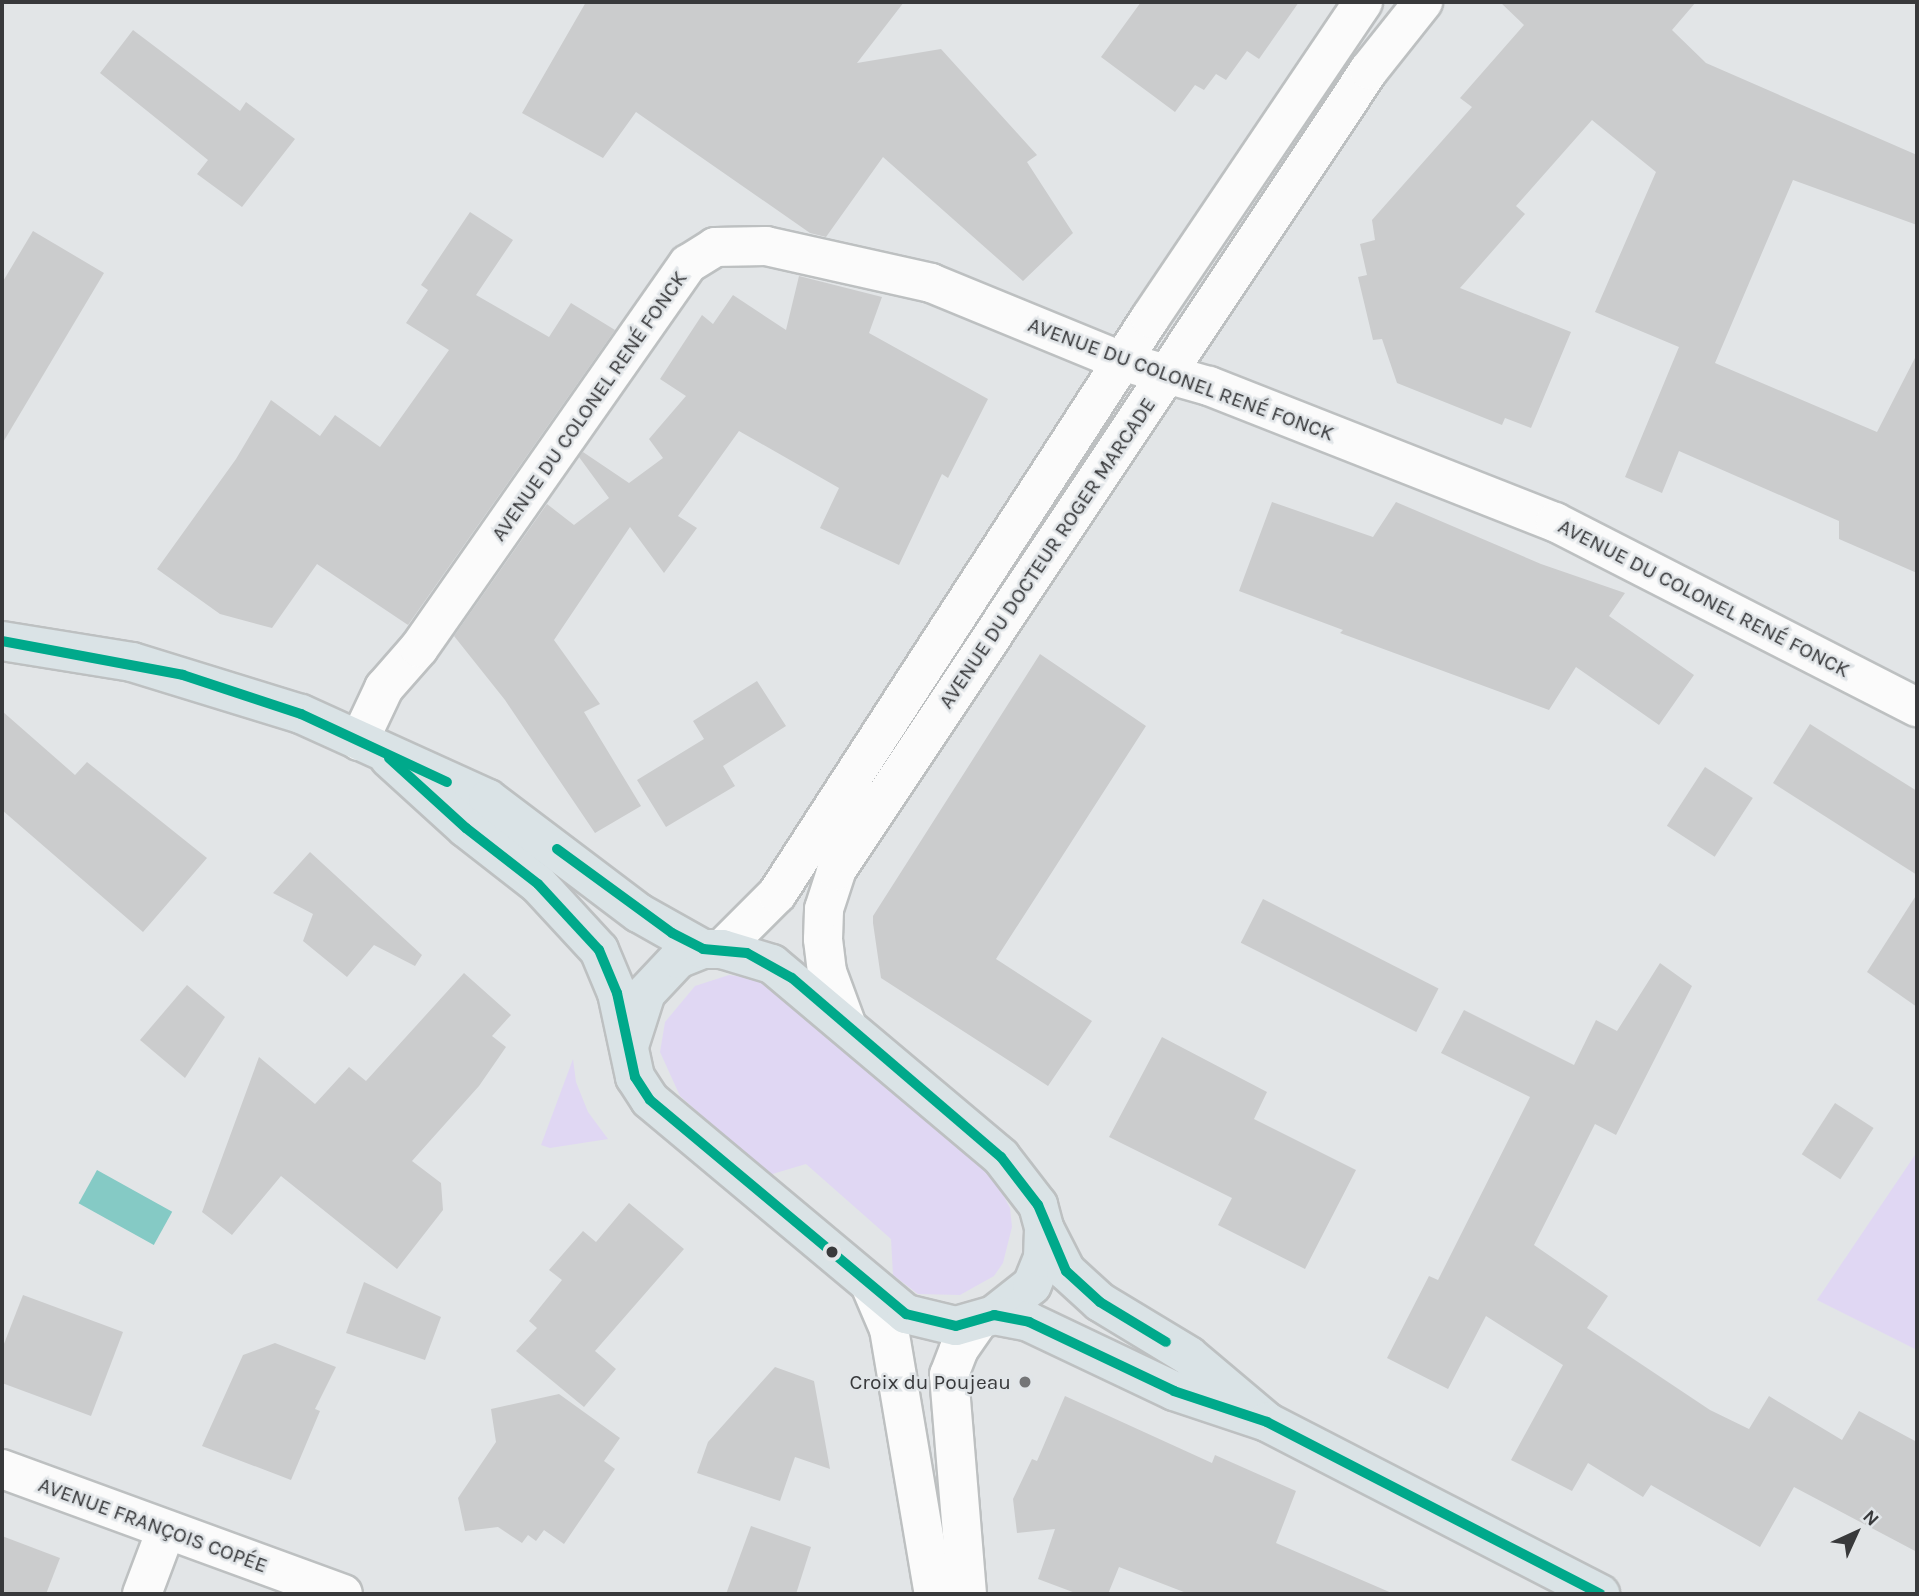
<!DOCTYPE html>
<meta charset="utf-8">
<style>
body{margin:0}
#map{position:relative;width:1919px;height:1596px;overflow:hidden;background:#e2e5e7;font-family:Karla,sans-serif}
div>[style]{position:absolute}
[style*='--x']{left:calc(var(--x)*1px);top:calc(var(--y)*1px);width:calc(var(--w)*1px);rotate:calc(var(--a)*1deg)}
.green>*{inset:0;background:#e0d7f3}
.water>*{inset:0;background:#85cac5;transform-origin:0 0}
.building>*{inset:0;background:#cbcccd;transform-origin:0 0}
.roads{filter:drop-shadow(2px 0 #bdc0c1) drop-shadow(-2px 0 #bdc0c1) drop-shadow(0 2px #bdc0c1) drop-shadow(0 -2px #bdc0c1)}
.minor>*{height:38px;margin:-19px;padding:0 19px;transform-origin:19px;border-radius:19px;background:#fbfbfb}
.major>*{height:38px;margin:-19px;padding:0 19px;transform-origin:19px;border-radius:19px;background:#dae3e6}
.bus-1>*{height:10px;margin:-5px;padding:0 5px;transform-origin:5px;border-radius:5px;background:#00a98b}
.dots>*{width:19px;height:19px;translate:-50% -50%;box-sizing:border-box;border:4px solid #e1e5e8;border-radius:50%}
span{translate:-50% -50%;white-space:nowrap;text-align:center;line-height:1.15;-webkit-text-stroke:5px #e1e5e8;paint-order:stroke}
.street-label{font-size:21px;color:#38393b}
.poi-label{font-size:21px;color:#38393b}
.right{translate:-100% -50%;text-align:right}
.frame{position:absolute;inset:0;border:4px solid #38393b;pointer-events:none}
.north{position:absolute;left:1821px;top:1498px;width:70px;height:70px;-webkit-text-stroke:5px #e1e5e8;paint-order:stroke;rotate:45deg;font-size:19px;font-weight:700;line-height:28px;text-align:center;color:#38393b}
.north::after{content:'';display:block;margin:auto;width:24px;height:32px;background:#38393b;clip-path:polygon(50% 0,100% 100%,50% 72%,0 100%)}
</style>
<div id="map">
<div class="green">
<i style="clip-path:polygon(729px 975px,757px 979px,773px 989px,993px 1175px,1010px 1208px,1012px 1227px,1003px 1263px,994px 1276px,960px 1295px,918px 1294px,893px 1275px,891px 1239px,806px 1164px,769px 1175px,680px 1096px,660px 1052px,665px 1022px,695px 986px)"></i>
<i style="clip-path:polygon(573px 1059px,576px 1082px,588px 1112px,608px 1139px,550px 1148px,541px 1145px)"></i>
<i style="clip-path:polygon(1917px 1152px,1917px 1350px,1817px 1300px)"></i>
</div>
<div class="water">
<i style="left:97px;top:1170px;width:86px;height:38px;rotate:29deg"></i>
</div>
<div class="building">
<i style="clip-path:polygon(586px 2px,904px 2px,857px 63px,941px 49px,1037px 155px,1027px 162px,1073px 233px,1023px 281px,883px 157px,826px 237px,810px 233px,636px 112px,603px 158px,522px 113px)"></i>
<i style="clip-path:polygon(1141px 2px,1299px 2px,1259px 59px,1247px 51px,1226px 80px,1216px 74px,1204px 90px,1195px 85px,1175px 112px,1101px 57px)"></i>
<i style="clip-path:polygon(1500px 2px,1696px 2px,1672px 30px,1706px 63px,1917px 155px,1917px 225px,1793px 180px,1715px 363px,1877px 432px,1917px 354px,1917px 573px,1839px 539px,1839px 521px,1679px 451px,1662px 493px,1625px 477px,1679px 347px,1595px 312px,1656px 172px,1592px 120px,1516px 206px,1525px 214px,1460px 288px,1571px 332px,1531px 428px,1505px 418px,1502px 425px,1397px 383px,1382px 339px,1373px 340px,1358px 277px,1367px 275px,1360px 244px,1375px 240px,1372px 220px,1472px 107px,1460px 98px,1524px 25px)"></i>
<i style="clip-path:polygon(133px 30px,240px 111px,246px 102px,295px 139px,242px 207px,197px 174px,208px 160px,100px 73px)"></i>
<i style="clip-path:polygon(470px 212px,513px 240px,476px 295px,549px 337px,571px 303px,615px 330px,408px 625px,317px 564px,272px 628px,220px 614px,157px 569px,236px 459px,271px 400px,320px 436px,335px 415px,380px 447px,449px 350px,406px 323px,428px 290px,421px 285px)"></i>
<i style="clip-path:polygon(33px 231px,104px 273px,2px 444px,2px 283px)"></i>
<i style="clip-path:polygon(799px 276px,882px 297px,869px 333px,988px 399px,948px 478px,942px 474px,899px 565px,820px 528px,839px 488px,739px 431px,678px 516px,697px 528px,664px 573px,630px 527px,554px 640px,600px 704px,584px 712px,641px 806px,595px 833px,505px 700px,454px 636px,547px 504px,574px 525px,609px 498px,579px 457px,583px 452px,629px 483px,663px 458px,649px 439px,686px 396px,660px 379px,702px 315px,713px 324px,733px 295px,786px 330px)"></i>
<i style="clip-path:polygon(1272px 502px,1373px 537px,1396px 502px,1541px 564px,1625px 593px,1609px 616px,1694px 675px,1659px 725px,1576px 667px,1549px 710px,1340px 633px,1343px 630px,1239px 591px)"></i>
<i style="clip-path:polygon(1040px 654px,1146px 726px,996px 959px,1092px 1021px,1048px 1086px,881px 978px,873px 923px,873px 916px)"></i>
<i style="clip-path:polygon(757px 681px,786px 726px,723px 766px,735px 786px,666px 827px,637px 780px,704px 739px,693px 721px)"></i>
<i style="clip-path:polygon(2px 711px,75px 775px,87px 762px,207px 858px,143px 932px,2px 810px)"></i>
<i style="clip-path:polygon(1810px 724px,1917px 791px,1917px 875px,1773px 783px)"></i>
<i style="left:1705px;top:767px;width:57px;height:70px;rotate:33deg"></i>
<i style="clip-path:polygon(310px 852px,422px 955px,415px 966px,374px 945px,347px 977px,303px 941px,313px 914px,273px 893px)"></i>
<i style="clip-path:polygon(1917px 894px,1917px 1007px,1867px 972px)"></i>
<i style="left:1263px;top:899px;width:197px;height:49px;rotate:27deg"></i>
<i style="clip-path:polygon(1660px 963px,1692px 986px,1616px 1135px,1595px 1124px,1534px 1245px,1608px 1296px,1587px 1328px,1710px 1410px,1749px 1429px,1769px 1396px,1842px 1440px,1859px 1411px,1917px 1442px,1917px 1552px,1794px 1487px,1760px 1547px,1651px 1485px,1643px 1497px,1588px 1463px,1572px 1491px,1511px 1460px,1563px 1365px,1486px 1316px,1448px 1389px,1387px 1358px,1429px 1276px,1438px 1280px,1530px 1097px,1441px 1053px,1464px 1010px,1574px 1065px,1596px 1020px,1617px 1031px)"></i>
<i style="clip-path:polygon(464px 973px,511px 1015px,492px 1036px,506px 1047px,479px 1086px,412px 1161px,441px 1183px,443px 1210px,397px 1269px,281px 1176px,232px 1235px,202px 1212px,259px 1057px,315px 1104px,349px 1067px,366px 1081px)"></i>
<i style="clip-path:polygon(187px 985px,225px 1017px,185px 1078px,140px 1040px)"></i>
<i style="clip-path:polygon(1162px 1037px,1267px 1092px,1254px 1119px,1356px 1170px,1305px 1269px,1218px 1225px,1232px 1198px,1109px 1137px)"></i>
<i style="left:1835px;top:1103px;width:46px;height:61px;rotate:33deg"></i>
<i style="clip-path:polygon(629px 1203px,684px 1249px,595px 1351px,616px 1369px,584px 1407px,516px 1351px,537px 1328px,529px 1321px,562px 1280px,549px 1270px,583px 1231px,596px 1242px)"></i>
<i style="clip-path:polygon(364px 1282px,441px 1317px,425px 1360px,346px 1333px)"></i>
<i style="clip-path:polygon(23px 1295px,123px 1332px,91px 1416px,2px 1383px,2px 1349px)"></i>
<i style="clip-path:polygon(275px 1343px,336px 1367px,315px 1409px,320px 1411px,291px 1480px,202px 1446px,243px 1355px)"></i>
<i style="clip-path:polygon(775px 1367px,814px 1381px,830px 1469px,795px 1457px,780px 1501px,697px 1473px,708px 1442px)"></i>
<i style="clip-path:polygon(559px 1394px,620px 1438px,604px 1461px,615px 1469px,564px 1544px,544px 1530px,536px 1541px,528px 1535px,522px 1543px,498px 1527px,465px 1531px,458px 1498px,496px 1442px,491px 1409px)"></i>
<i style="clip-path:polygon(1065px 1396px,1212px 1463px,1215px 1455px,1296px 1491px,1276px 1543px,1394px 1594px,1189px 1594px,1119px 1567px,1108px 1594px,1078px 1594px,1038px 1579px,1055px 1529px,1017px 1533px,1013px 1499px,1032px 1459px,1037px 1461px)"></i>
<i style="clip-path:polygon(751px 1526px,811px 1547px,796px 1594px,726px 1594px)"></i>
<i style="clip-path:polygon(2px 1536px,60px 1558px,46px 1594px,2px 1594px)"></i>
</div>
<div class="roads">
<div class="minor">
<i style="--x:359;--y:741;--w:59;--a:-64.7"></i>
<i style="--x:384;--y:688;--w:53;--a:-48.8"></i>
<i style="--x:419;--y:648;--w:469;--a:-55"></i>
<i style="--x:688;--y:264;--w:32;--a:-32"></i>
<i style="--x:715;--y:247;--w:51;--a:-1.1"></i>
<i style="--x:766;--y:246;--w:169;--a:12.6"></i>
<i style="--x:931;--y:283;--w:209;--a:22.3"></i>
<i style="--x:1124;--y:362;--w:88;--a:15.8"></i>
<i style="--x:1209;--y:386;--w:372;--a:21.5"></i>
<i style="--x:1555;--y:522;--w:407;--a:27.1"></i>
<i style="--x:722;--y:949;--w:78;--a:-45"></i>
<i style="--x:777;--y:894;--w:686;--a:-57.07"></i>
<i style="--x:1150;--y:318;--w:381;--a:-56"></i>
<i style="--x:847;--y:1026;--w:58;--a:-110.3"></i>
<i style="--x:827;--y:972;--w:33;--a:-97"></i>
<i style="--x:823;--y:939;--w:30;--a:-88"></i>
<i style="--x:824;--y:909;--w:40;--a:-72"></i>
<i style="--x:836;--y:871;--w:962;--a:-56.36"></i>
<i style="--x:1369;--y:70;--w:87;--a:-51.5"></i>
<i style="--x:871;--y:1287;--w:46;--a:66.8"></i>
<i style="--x:889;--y:1329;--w:269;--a:80.4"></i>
<i style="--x:2;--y:1469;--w:363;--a:20.1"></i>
<i style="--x:142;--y:1594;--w:68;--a:-69.4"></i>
<i style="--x:967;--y:1594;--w:220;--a:-94.7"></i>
<i style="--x:949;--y:1375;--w:28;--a:-69"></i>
<i style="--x:959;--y:1349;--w:33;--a:-55"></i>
</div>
<div class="major">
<i style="--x:2;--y:641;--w:132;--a:9.2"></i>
<i style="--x:132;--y:662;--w:177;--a:17.1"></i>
<i style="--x:301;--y:714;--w:205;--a:24.4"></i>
<i style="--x:488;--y:799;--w:189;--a:37.1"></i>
<i style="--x:639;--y:913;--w:73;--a:29.4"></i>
<i style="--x:389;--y:758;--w:104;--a:42.3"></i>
<i style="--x:466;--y:828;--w:91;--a:37.9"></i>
<i style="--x:538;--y:884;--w:90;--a:47.3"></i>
<i style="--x:599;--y:950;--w:47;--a:67.3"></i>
<i style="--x:617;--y:993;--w:86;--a:77.9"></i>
<i style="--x:635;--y:1077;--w:27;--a:57"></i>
<i style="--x:650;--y:1100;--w:334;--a:39.9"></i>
<i style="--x:906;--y:1314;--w:51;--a:13.5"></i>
<i style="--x:956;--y:1326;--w:40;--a:-16"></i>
<i style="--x:994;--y:1315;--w:48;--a:-38.3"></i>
<i style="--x:1032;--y:1285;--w:29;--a:-68"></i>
<i style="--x:1043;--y:1258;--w:30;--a:-88"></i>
<i style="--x:630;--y:1043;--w:52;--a:-72.3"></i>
<i style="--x:646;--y:993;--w:47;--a:-46.7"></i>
<i style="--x:678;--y:959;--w:27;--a:-22"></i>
<i style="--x:703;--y:949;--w:19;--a:0"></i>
<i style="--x:722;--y:949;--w:52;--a:16.7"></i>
<i style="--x:772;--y:964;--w:299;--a:40.1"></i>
<i style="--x:1001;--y:1157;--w:61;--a:52.4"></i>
<i style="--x:1038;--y:1205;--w:24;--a:75"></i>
<i style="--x:1044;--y:1228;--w:48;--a:62.9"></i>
<i style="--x:1066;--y:1271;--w:46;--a:42.4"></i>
<i style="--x:1100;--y:1302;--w:104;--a:31.2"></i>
<i style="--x:1189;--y:1356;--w:102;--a:40.2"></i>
<i style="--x:994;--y:1315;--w:36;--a:11"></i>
<i style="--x:1029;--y:1322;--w:161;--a:25.4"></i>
<i style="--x:1174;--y:1391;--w:98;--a:18.4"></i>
<i style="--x:1267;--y:1422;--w:375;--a:27.3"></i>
</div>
</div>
<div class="bus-1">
<i style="--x:2;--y:641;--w:184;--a:10.6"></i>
<i style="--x:183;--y:675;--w:124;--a:18.3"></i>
<i style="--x:301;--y:714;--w:161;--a:25"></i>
<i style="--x:389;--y:758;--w:104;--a:42.3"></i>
<i style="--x:466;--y:828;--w:91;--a:37.9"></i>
<i style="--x:538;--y:884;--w:90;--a:47.3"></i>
<i style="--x:599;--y:950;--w:47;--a:67.3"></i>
<i style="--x:617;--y:993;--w:86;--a:77.9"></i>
<i style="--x:635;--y:1077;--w:27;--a:57"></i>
<i style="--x:650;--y:1100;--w:334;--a:39.9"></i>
<i style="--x:906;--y:1314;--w:51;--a:13.5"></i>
<i style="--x:956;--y:1326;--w:40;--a:-16"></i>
<i style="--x:994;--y:1315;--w:36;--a:11"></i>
<i style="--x:1029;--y:1322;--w:161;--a:25.4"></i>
<i style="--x:1174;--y:1391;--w:98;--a:18.4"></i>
<i style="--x:1267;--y:1422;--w:375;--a:27.3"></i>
<i style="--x:557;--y:849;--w:142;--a:36.1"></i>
<i style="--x:672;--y:933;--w:35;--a:27"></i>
<i style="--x:703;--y:949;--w:44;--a:5.2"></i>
<i style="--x:747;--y:953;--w:51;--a:29.1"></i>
<i style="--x:792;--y:978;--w:275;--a:40.6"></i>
<i style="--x:1001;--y:1157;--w:61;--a:52.4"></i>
<i style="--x:1038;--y:1205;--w:72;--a:67"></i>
<i style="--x:1066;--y:1271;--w:46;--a:42.4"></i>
<i style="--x:1100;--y:1302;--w:77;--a:31.2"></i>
</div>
<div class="dots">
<i style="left:832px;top:1252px;background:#38393b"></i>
<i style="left:1025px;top:1382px;background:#747577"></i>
</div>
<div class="street-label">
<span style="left:1181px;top:379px;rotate:20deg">AVENUE DU COLONEL RENÉ FONCK</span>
<span style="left:589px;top:406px;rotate:-55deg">AVENUE DU COLONEL RENÉ FONCK</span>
<span style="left:1047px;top:553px;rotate:-56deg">AVENUE DU DOCTEUR ROGER MARCADE</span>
<span style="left:1704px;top:598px;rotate:27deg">AVENUE DU COLONEL RENÉ FONCK</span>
<span style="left:153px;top:1525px;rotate:20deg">AVENUE FRANÇOIS COPÉE</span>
</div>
<div class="poi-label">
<span class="right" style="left:1011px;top:1382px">Croix du Poujeau</span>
</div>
<div class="frame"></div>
<div class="north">N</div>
</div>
